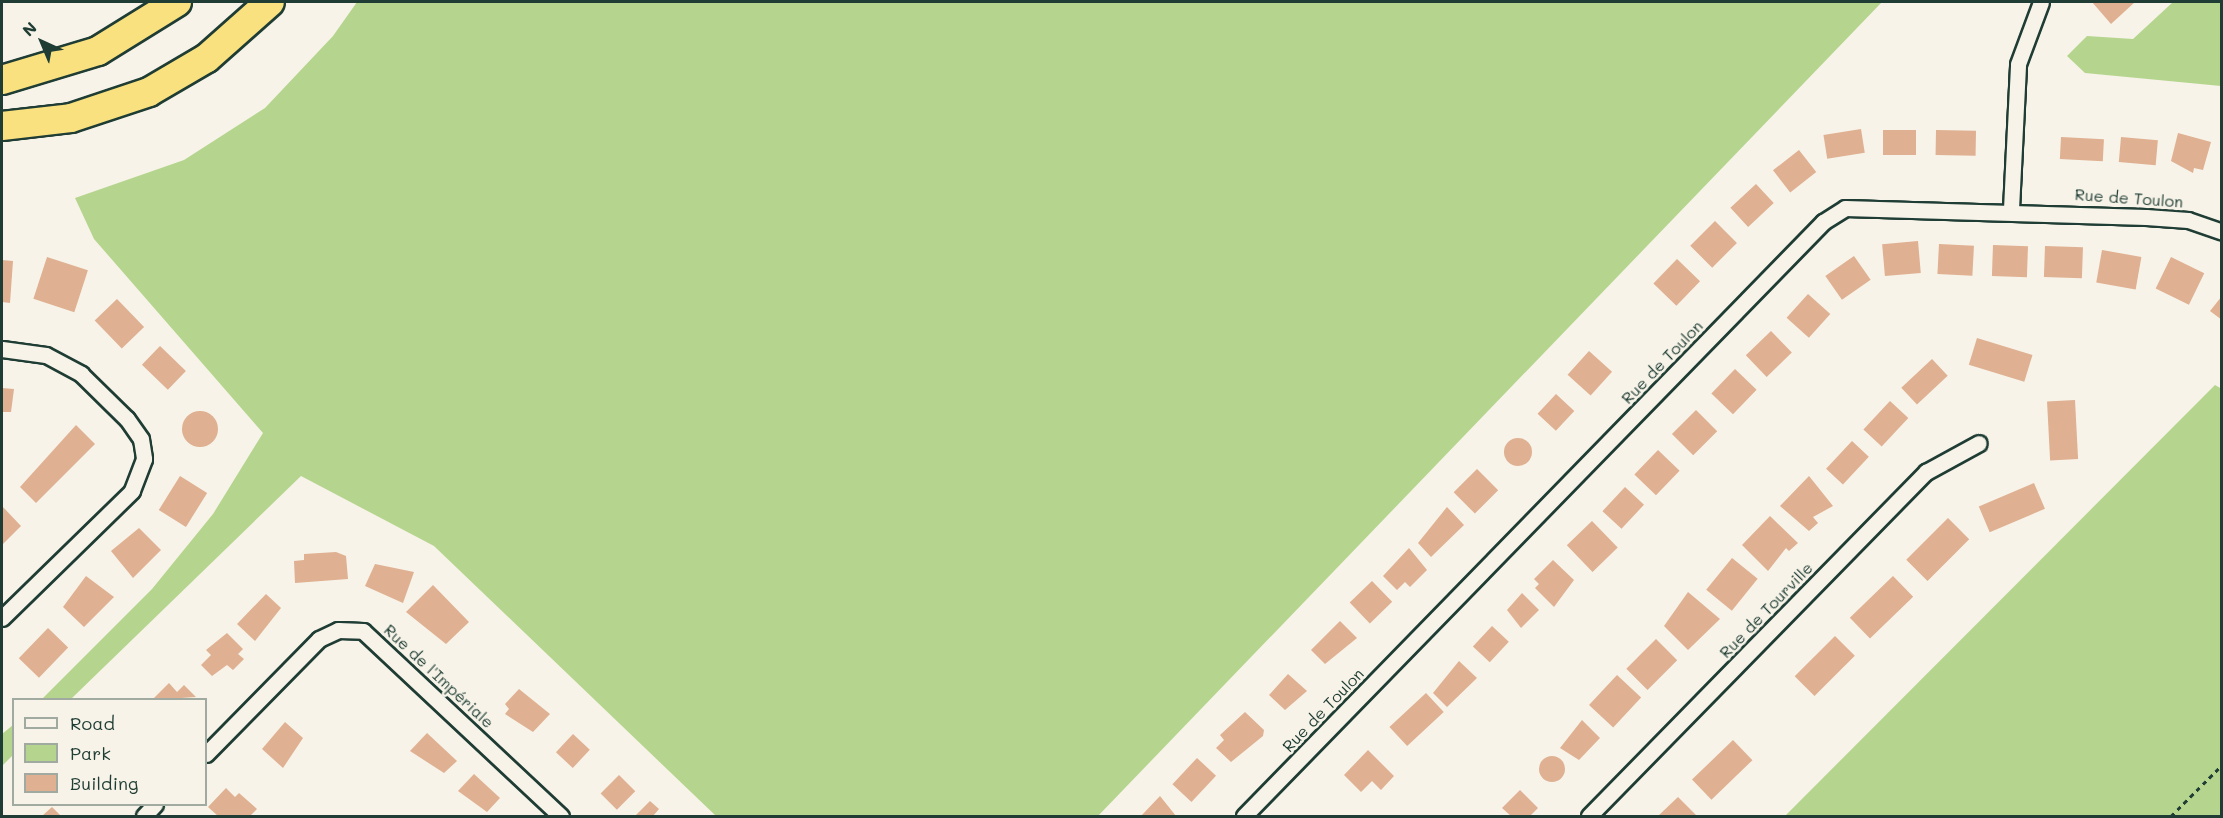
<!DOCTYPE html>
<meta charset="utf-8">
<style>
body{margin:0}
#map{position:relative;width:2223px;height:818px;overflow:hidden;background:#f7f3e8;font-family:Mali,sans-serif}
div>[style]{position:absolute}
[style*='--x']{left:calc(var(--x)*1px);top:calc(var(--y)*1px);width:calc(var(--w)*1px);rotate:calc(var(--a)*1deg)}
.green>*{inset:0;background:#b5d58e}
.building>*{inset:0;background:#dfb091;transform-origin:0 0}
.round{border-radius:50%}
.path>*{height:3px;margin-top:-1.5px;transform-origin:0;background:repeating-linear-gradient(90deg,#1f3d34 0 4.5px,transparent 0 9px)}
.roads{filter:drop-shadow(2px 0 #1f3d34) drop-shadow(-2px 0 #1f3d34) drop-shadow(0 2px #1f3d34) drop-shadow(0 -2px #1f3d34)}
.street>*{height:15px;margin:-7.5px;padding:0 7.5px;transform-origin:7.5px;border-radius:7.5px;background:#f7f3e8}
.highway>*{height:28px;margin:-14px;padding:0 14px;transform-origin:14px;border-radius:14px;background:#fae180}
span{translate:-50% -50%;white-space:nowrap;text-align:center;line-height:1.15;-webkit-text-stroke:5px #f7f3e8;paint-order:stroke}
.street-label{font-size:16px;color:#1f3d34}
.frame{position:absolute;inset:0;border:3px solid #1f3d34;pointer-events:none}
.legend{position:absolute;left:12px;top:698px;width:195px;height:108px;box-sizing:border-box;background:#f7f3e8;border:2px solid #a1aaa0;margin:0;padding:8px 10px;list-style:none;font-size:18px;color:#1f3d34}
.legend li{display:flex;align-items:center;gap:12px;height:30px}
.legend b{width:30px;border:2px solid #a1aaa0}
.north{position:absolute;left:12px;top:12px;width:60px;height:60px;-webkit-text-stroke:4px #f7f3e8;paint-order:stroke;rotate:316deg;font-size:16px;font-weight:700;line-height:24px;text-align:center;color:#1f3d34}
.north::after{content:'';display:block;margin:auto;width:21px;height:27px;background:#1f3d34;clip-path:polygon(50% 0,100% 100%,50% 72%,0 100%)}
</style>
<div id="map">
<div class="green">
<i style="clip-path:polygon(357px 2px,1882px 2px,1098px 816px,716px 816px,434px 546px,301px 476px,71px 699px,42px 699px,152px 589px,213px 514px,263px 433px,94px 239px,75px 198px,184px 160px,265px 108px,333px 36px)"></i>
<i style="clip-path:polygon(2173px 2px,2221px 2px,2221px 86px,2085px 73px,2067px 56px,2087px 36px,2133px 39px)"></i>
<i style="clip-path:polygon(2215px 385px,2222px 389px,2221px 816px,1785px 816px)"></i>
<i style="clip-path:polygon(13px 725px,13px 755px,2px 766px,2px 734px)"></i>
</div>
<div class="building">
<i style="clip-path:polygon(2092px 2px,2135px 2px,2111px 24px)"></i>
<i style="left:1861px;top:129px;width:24px;height:38px;rotate:81deg"></i>
<i style="left:1883px;top:130px;width:33px;height:25px"></i>
<i style="left:1936px;top:130px;width:40px;height:25px;rotate:1deg"></i>
<i style="clip-path:polygon(2178px 133px,2211px 142px,2203px 170px,2194px 168px,2193px 173px,2171px 161px)"></i>
<i style="left:2061px;top:137px;width:43px;height:22px;rotate:3deg"></i>
<i style="left:2121px;top:137px;width:37px;height:25px;rotate:5deg"></i>
<i style="left:1799px;top:150px;width:28px;height:33px;rotate:52deg"></i>
<i style="left:1756px;top:184px;width:26px;height:35px;rotate:47deg"></i>
<i style="left:1715px;top:221px;width:31px;height:35px;rotate:45deg"></i>
<i style="left:1918px;top:241px;width:32px;height:36px;rotate:85deg"></i>
<i style="left:1939px;top:244px;width:35px;height:30px;rotate:3deg"></i>
<i style="left:1993px;top:245px;width:35px;height:31px;rotate:2deg"></i>
<i style="left:2045px;top:246px;width:38px;height:31px;rotate:2deg"></i>
<i style="left:2102px;top:250px;width:40px;height:33px;rotate:10deg"></i>
<i style="left:1854px;top:256px;width:29px;height:35px;rotate:55deg"></i>
<i style="left:47px;top:257px;width:43px;height:44px;rotate:18deg"></i>
<i style="left:2171px;top:257px;width:37px;height:35px;rotate:26deg"></i>
<i style="left:1677px;top:259px;width:32px;height:34px;rotate:44deg"></i>
<i style="clip-path:polygon(2px 260px,13px 261px,10px 303px,2px 302px)"></i>
<i style="left:1808px;top:294px;width:30px;height:32px;rotate:42deg"></i>
<i style="clip-path:polygon(2222px 296px,2222px 320px,2210px 311px)"></i>
<i style="left:117px;top:299px;width:39px;height:31px;rotate:46deg"></i>
<i style="left:1771px;top:331px;width:30px;height:35px;rotate:46deg"></i>
<i style="left:1977px;top:338px;width:58px;height:28px;rotate:17deg"></i>
<i style="left:160px;top:346px;width:36px;height:26px;rotate:44deg"></i>
<i style="left:1589px;top:351px;width:31px;height:32px;rotate:42deg"></i>
<i style="left:1932px;top:359px;width:23px;height:42px;rotate:47deg"></i>
<i style="left:1735px;top:369px;width:30px;height:34px;rotate:44deg"></i>
<i style="clip-path:polygon(2px 388px,14px 389px,11px 412px,2px 412px)"></i>
<i style="left:1556px;top:394px;width:25px;height:27px;rotate:43deg"></i>
<i style="left:2075px;top:400px;width:59px;height:28px;rotate:87deg"></i>
<i style="left:1890px;top:401px;width:25px;height:39px;rotate:43deg"></i>
<i style="left:1696px;top:410px;width:30px;height:34px;rotate:45deg"></i>
<i class="round" style="left:182px;top:411px;width:36px;height:36px"></i>
<i style="clip-path:polygon(76px 425px,95px 444px,36px 503px,20px 487px)"></i>
<i class="round" style="left:1504px;top:438px;width:28px;height:28px"></i>
<i style="left:1852px;top:441px;width:23px;height:38px;rotate:43deg"></i>
<i style="left:1658px;top:450px;width:30px;height:34px;rotate:44deg"></i>
<i style="left:1477px;top:469px;width:30px;height:33px;rotate:45deg"></i>
<i style="left:180px;top:476px;width:32px;height:40px;rotate:32deg"></i>
<i style="clip-path:polygon(1809px 476px,1833px 506px,1813px 517px,1818px 523px,1809px 531px,1780px 506px)"></i>
<i style="left:2034px;top:483px;width:28px;height:60px;rotate:67deg"></i>
<i style="left:1625px;top:487px;width:26px;height:33px;rotate:43deg"></i>
<i style="clip-path:polygon(2px 506px,21px 526px,2px 545px)"></i>
<i style="clip-path:polygon(1447px 507px,1464px 525px,1431px 557px,1418px 543px)"></i>
<i style="clip-path:polygon(1770px 516px,1798px 543px,1789px 551px,1786px 548px,1768px 571px,1742px 545px)"></i>
<i style="left:1948px;top:518px;width:30px;height:59px;rotate:45deg"></i>
<i style="left:1592px;top:521px;width:37px;height:35px;rotate:46deg"></i>
<i style="clip-path:polygon(139px 528px,161px 550px,133px 578px,111px 551px)"></i>
<i style="clip-path:polygon(1409px 548px,1427px 570px,1410px 587px,1405px 582px,1397px 590px,1383px 576px)"></i>
<i style="clip-path:polygon(336px 552px,346px 556px,348px 579px,295px 583px,294px 561px,304px 560px,304px 554px)"></i>
<i style="left:1732px;top:558px;width:33px;height:41px;rotate:39deg"></i>
<i style="clip-path:polygon(1553px 560px,1574px 580px,1554px 607px,1535px 588px,1539px 584px,1534px 579px)"></i>
<i style="clip-path:polygon(375px 564px,414px 572px,403px 603px,365px 586px)"></i>
<i style="clip-path:polygon(86px 576px,114px 597px,84px 627px,63px 607px)"></i>
<i style="left:1893px;top:576px;width:29px;height:60px;rotate:46deg"></i>
<i style="left:1372px;top:581px;width:29px;height:31px;rotate:46deg"></i>
<i style="clip-path:polygon(433px 585px,469px 622px,446px 644px,406px 612px)"></i>
<i style="clip-path:polygon(1688px 592px,1720px 619px,1688px 650px,1664px 626px)"></i>
<i style="clip-path:polygon(1522px 593px,1539px 610px,1521px 628px,1507px 610px)"></i>
<i style="clip-path:polygon(266px 594px,281px 608px,255px 641px,237px 624px)"></i>
<i style="clip-path:polygon(1340px 621px,1357px 638px,1325px 664px,1311px 650px)"></i>
<i style="left:1492px;top:626px;width:23px;height:28px;rotate:43deg"></i>
<i style="left:48px;top:628px;width:28px;height:42px;rotate:44deg"></i>
<i style="clip-path:polygon(227px 633px,243px 649px,238px 654px,244px 659px,233px 670px,227px 665px,212px 676px,201px 665px,211px 655px,206px 650px)"></i>
<i style="left:1835px;top:636px;width:28px;height:57px;rotate:45deg"></i>
<i style="left:1656px;top:639px;width:30px;height:42px;rotate:45deg"></i>
<i style="clip-path:polygon(1459px 661px,1477px 678px,1447px 707px,1433px 693px)"></i>
<i style="clip-path:polygon(1288px 674px,1307px 691px,1285px 710px,1269px 695px)"></i>
<i style="left:1617px;top:675px;width:33px;height:41px;rotate:43deg"></i>
<i style="clip-path:polygon(169px 683px,177px 692px,184px 685px,196px 697px,152px 700px)"></i>
<i style="clip-path:polygon(519px 689px,550px 714px,533px 732px,505px 714px,509px 709px,505px 704px)"></i>
<i style="left:1426px;top:693px;width:26px;height:50px;rotate:47deg"></i>
<i style="clip-path:polygon(1245px 712px,1264px 730px,1263px 736px,1231px 762px,1216px 748px,1224px 740px,1220px 735px)"></i>
<i style="clip-path:polygon(1582px 720px,1600px 738px,1579px 760px,1560px 748px)"></i>
<i style="clip-path:polygon(285px 722px,303px 738px,283px 768px,262px 749px)"></i>
<i style="clip-path:polygon(427px 733px,457px 761px,444px 773px,410px 751px)"></i>
<i style="left:573px;top:734px;width:23px;height:25px;rotate:43deg"></i>
<i style="left:1733px;top:740px;width:28px;height:57px;rotate:46deg"></i>
<i style="clip-path:polygon(1368px 750px,1394px 776px,1381px 790px,1372px 781px,1361px 792px,1344px 775px)"></i>
<i class="round" style="left:1539px;top:756px;width:26px;height:26px"></i>
<i style="left:1197px;top:758px;width:26px;height:36px;rotate:43deg"></i>
<i style="clip-path:polygon(474px 774px,500px 798px,487px 812px,458px 791px)"></i>
<i style="left:619px;top:775px;width:23px;height:26px;rotate:45deg"></i>
<i style="clip-path:polygon(226px 788px,235px 797px,239px 793px,257px 809px,250px 816px,218px 816px,208px 807px)"></i>
<i style="clip-path:polygon(1520px 790px,1538px 808px,1530px 816px,1511px 816px,1502px 808px)"></i>
<i style="clip-path:polygon(1160px 796px,1176px 816px,1141px 816px)"></i>
<i style="clip-path:polygon(1678px 797px,1697px 816px,1658px 816px)"></i>
<i style="clip-path:polygon(650px 801px,659px 809px,653px 816px,635px 816px)"></i>
<i style="clip-path:polygon(52px 807px,61px 816px,42px 816px)"></i>
</div>
<div class="path">
<i style="--x:2171;--y:816;--w:72;--a:-45"></i>
</div>
<div class="roads">
<div class="street">
<i style="--x:2011;--y:209;--w:145;--a:-87.2"></i>
<i style="--x:2018;--y:64;--w:66;--a:-69.6"></i>
<i style="--x:2;--y:349;--w:44;--a:7.8"></i>
<i style="--x:46;--y:355;--w:40;--a:28"></i>
<i style="--x:81;--y:374;--w:64;--a:44.4"></i>
<i style="--x:127;--y:419;--w:24;--a:55"></i>
<i style="--x:141;--y:439;--w:20;--a:81"></i>
<i style="--x:144;--y:459;--w:34;--a:111"></i>
<i style="--x:132;--y:491;--w:182;--a:135.7"></i>
<i style="--x:206;--y:754;--w:161;--a:-45.5"></i>
<i style="--x:319;--y:639;--w:21;--a:-25"></i>
<i style="--x:338;--y:630;--w:25;--a:2"></i>
<i style="--x:363;--y:631;--w:271;--a:43.1"></i>
<i style="--x:144;--y:816;--w:16;--a:-47"></i>
<i style="--x:1244;--y:816;--w:830;--a:-45.73"></i>
<i style="--x:1823;--y:222;--w:26;--a:-32"></i>
<i style="--x:1845;--y:208;--w:301;--a:1.7"></i>
<i style="--x:2146;--y:217;--w:42;--a:4.1"></i>
<i style="--x:2188;--y:220;--w:36;--a:19"></i>
<i style="--x:1589;--y:816;--w:482;--a:-45.6"></i>
<i style="--x:1926;--y:472;--w:60;--a:-28.7"></i>
</div>
<div class="highway">
<i style="--x:2;--y:80;--w:100;--a:-16.8"></i>
<i style="--x:98;--y:51;--w:93;--a:-31.8"></i>
<i style="--x:2;--y:126;--w:69;--a:-6.6"></i>
<i style="--x:71;--y:118;--w:82;--a:-18.4"></i>
<i style="--x:149;--y:92;--w:67;--a:-30.4"></i>
<i style="--x:207;--y:58;--w:84;--a:-41.6"></i>
</div>
</div>
<div class="street-label">
<span style="left:2129px;top:198px;rotate:4deg">Rue de Toulon</span>
<span style="left:1662px;top:362px;rotate:-46deg">Rue de Toulon</span>
<span style="left:1766px;top:610px;rotate:-46deg">Rue de Tourville</span>
<span style="left:439px;top:676px;rotate:43deg">Rue de l'Impériale</span>
<span style="left:1323px;top:710px;rotate:-46deg">Rue de Toulon</span>
</div>
<div class="frame"></div>
<ul class="legend">
<li><b style="height:8px;background:#f7f3e8"></b>Road</li>
<li><b style="height:16px;background:#b5d58e"></b>Park</li>
<li><b style="height:16px;background:#dfb091"></b>Building</li>
</ul>
<div class="north">N</div>
</div>
